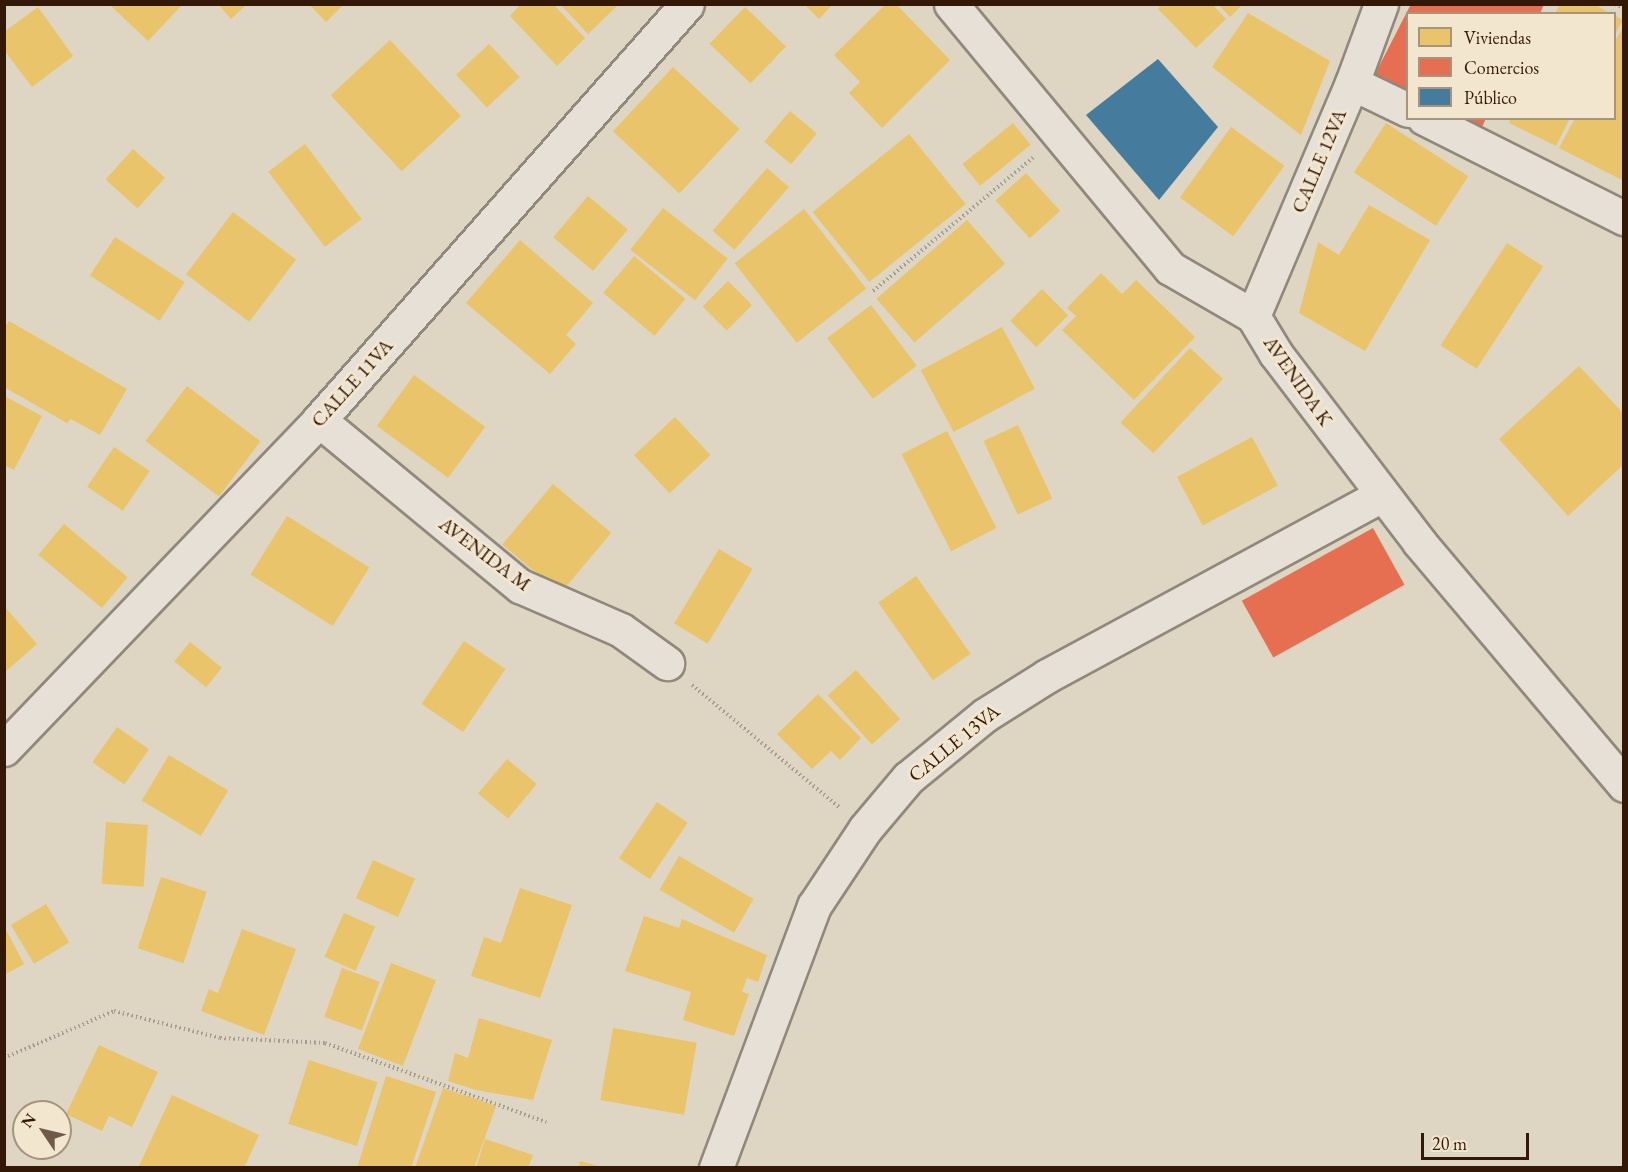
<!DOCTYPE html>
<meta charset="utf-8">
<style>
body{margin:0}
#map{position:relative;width:1628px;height:1172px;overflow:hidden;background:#ded5c2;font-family:"EB Garamond",serif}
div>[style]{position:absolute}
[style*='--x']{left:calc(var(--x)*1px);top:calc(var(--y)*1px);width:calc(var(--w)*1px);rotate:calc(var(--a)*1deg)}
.homes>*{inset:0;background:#e9c46a;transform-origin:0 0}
.shops>*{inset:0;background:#e76f51;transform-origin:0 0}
.public>*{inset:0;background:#457b9d}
.path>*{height:4px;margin-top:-2px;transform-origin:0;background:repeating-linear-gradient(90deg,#a39d94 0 1.5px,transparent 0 4.5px)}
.roads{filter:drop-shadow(2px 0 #91887c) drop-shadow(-2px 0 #91887c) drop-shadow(0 2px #91887c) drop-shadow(0 -2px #91887c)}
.minor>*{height:33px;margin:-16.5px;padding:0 16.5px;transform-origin:16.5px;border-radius:16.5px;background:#e6e0d6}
span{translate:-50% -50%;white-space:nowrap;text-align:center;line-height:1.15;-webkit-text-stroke:6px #f2e6cf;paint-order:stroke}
.street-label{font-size:20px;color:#331808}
.frame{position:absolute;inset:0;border:6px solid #331808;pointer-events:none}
.legend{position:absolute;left:1406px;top:12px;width:210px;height:108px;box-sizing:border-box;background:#f2e6cf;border:2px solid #a6947f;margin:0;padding:8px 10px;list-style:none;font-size:18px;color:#331808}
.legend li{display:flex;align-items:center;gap:12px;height:30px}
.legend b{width:30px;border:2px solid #a6947f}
.north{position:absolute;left:12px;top:1100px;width:60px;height:60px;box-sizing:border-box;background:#f2e6cf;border:2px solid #a6947f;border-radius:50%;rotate:305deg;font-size:16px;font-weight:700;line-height:24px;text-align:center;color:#331808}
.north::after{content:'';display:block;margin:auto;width:21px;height:27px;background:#6f5a49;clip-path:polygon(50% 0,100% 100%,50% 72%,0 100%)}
.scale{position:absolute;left:1421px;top:1133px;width:108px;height:27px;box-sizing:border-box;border:3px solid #331808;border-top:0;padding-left:8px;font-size:18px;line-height:21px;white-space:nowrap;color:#331808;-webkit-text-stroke:4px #f2e6cf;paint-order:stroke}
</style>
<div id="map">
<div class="homes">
<i style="clip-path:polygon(109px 4px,183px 4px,148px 41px)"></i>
<i style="clip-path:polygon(218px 4px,247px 4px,231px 19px)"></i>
<i style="clip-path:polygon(309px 4px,344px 4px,326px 22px)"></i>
<i style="clip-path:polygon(521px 4px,553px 4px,585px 38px,557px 66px,510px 16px)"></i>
<i style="clip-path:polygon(560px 4px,615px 4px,617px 6px,588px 34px)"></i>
<i style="clip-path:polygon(804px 4px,833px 4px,819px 19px)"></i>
<i style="clip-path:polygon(886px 4px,896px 4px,950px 60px,882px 128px,849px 93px,860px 82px,834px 55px)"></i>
<i style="clip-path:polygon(1162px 4px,1212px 4px,1226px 19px,1196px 48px,1158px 9px)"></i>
<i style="clip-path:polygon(1218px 4px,1243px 4px,1230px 17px)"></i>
<i style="clip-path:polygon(1560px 4px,1594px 4px,1611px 14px,1555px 14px)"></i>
<i style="clip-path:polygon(38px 7px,73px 56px,32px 87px,4px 50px,4px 32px)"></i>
<i style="left:745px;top:7px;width:57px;height:51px;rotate:44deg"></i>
<i style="clip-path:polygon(1248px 13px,1330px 61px,1301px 135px,1212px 67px)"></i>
<i style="clip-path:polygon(1614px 15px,1623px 20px,1614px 36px)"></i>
<i style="clip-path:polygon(1624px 26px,1624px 181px,1559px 148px,1575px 118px,1614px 118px,1614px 43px)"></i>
<i style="left:390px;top:40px;width:104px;height:81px;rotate:47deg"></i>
<i style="left:489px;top:44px;width:45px;height:45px;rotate:47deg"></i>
<i style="left:673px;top:67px;width:91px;height:88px;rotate:43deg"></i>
<i style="left:790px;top:111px;width:35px;height:40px;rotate:40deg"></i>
<i style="clip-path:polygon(1511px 118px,1570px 118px,1556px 146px,1509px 123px)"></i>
<i style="left:1013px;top:123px;width:28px;height:65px;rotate:51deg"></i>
<i style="left:1386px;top:123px;width:98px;height:59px;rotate:33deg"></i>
<i style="left:1231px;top:127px;width:66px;height:87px;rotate:36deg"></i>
<i style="left:909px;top:134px;width:90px;height:124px;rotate:51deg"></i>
<i style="left:305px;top:144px;width:94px;height:46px;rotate:53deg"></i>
<i style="left:133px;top:149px;width:43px;height:41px;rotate:42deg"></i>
<i style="left:767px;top:168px;width:29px;height:83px;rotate:41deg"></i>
<i style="left:1026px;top:173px;width:51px;height:41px;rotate:48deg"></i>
<i style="left:588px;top:196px;width:52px;height:54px;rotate:40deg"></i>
<i style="clip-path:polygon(1369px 205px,1430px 240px,1365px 351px,1299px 313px,1318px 242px,1339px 255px)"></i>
<i style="left:663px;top:208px;width:82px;height:53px;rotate:38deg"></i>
<i style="left:804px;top:209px;width:101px;height:88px;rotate:52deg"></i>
<i style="left:233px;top:212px;width:79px;height:78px;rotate:37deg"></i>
<i style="left:967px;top:220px;width:58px;height:120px;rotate:49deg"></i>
<i style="left:115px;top:237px;width:83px;height:46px;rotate:33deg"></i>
<i style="clip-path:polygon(520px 240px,593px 303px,566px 335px,576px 344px,550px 374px,466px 303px)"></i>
<i style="left:1507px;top:243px;width:43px;height:122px;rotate:33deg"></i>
<i style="left:634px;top:256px;width:67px;height:48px;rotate:40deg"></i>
<i style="clip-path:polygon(1101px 273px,1122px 294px,1136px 280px,1195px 337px,1134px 400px,1062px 330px,1076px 316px,1067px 308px)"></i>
<i style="left:728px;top:281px;width:34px;height:36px;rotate:45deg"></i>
<i style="left:1042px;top:289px;width:37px;height:45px;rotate:45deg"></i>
<i style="left:871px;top:305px;width:76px;height:55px;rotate:53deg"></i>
<i style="clip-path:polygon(9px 321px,127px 389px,100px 435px,71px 419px,67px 423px,4px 387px,4px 328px)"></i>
<i style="left:1002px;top:327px;width:70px;height:92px;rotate:62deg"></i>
<i style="left:1190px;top:348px;width:45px;height:102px;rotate:43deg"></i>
<i style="clip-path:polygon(1579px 366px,1624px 414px,1624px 464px,1568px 516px,1499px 439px)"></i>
<i style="left:414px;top:375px;width:88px;height:63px;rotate:36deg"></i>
<i style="left:187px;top:386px;width:92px;height:69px;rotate:37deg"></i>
<i style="clip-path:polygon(4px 396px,42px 416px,14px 470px,4px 465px)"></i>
<i style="left:675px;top:417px;width:52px;height:56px;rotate:47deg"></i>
<i style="left:1018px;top:425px;width:81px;height:38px;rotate:65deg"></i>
<i style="left:947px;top:431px;width:109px;height:51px;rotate:63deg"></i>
<i style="left:1252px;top:437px;width:55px;height:85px;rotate:62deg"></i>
<i style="left:114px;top:447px;width:43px;height:48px;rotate:34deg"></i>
<i style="left:553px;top:484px;width:76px;height:79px;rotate:40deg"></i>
<i style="left:287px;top:516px;width:97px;height:69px;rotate:32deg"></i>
<i style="left:64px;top:524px;width:83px;height:40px;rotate:40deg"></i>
<i style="left:719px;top:549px;width:39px;height:87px;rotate:31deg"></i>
<i style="left:916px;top:576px;width:95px;height:46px;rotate:55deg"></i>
<i style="clip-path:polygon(4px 606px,37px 644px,4px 673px)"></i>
<i style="left:464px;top:641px;width:50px;height:76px;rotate:34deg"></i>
<i style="left:190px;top:642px;width:41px;height:25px;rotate:39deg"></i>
<i style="left:856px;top:670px;width:66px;height:38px;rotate:48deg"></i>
<i style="clip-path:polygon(818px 694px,861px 738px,840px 760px,831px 751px,812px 769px,777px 734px)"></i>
<i style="left:117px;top:727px;width:39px;height:43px;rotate:35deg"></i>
<i style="left:169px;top:755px;width:69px;height:53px;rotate:31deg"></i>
<i style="left:507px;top:759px;width:39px;height:45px;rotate:40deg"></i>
<i style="left:657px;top:802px;width:37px;height:68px;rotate:34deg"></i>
<i style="left:106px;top:822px;width:42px;height:62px;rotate:4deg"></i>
<i style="left:679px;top:856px;width:86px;height:39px;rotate:30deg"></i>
<i style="left:373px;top:860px;width:46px;height:42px;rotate:24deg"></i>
<i style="left:161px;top:877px;width:48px;height:75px;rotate:18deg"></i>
<i style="clip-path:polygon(520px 888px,572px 905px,540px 998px,471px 976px,484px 937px,501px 943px)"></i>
<i style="left:46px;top:904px;width:45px;height:41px;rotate:59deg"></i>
<i style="left:344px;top:913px;width:34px;height:48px;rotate:24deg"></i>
<i style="clip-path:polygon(644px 916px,679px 928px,682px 919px,767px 955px,758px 982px,747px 978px,742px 992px,749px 994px,734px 1036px,683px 1020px,691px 992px,625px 971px)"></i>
<i style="clip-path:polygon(242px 929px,296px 949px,264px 1035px,201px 1011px,209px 989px,218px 993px)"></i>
<i style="clip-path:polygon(6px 930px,24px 964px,4px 975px,4px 931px)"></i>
<i style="left:391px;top:963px;width:48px;height:92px;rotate:21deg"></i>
<i style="left:342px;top:968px;width:40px;height:52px;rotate:20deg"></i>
<i style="clip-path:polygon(479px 1018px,552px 1040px,533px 1100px,476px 1090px,448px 1081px,455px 1053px,468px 1058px)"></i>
<i style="left:613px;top:1028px;width:85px;height:73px;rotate:10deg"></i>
<i style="clip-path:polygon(99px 1045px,158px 1072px,132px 1127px,109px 1116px,102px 1131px,66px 1114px)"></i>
<i style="left:309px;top:1060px;width:72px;height:67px;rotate:18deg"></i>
<i style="clip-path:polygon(386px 1076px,436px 1092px,411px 1168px,357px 1168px)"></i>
<i style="clip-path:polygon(443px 1088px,496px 1106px,474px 1168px,415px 1168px)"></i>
<i style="clip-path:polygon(172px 1095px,259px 1135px,244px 1168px,138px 1168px)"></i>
<i style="clip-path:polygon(485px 1139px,533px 1155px,528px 1168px,476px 1168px)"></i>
<i style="clip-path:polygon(580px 1161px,602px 1167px,602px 1168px,579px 1168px)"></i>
</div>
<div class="shops">
<i style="clip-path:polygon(1411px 4px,1544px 4px,1540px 14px,1408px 14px,1408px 95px,1373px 78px)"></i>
<i style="clip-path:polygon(1453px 118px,1486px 118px,1480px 132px)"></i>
<i style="left:1373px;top:528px;width:65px;height:150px;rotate:61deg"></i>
</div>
<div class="public">
<i style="clip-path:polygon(1158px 59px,1218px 127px,1159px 200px,1086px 115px)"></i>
</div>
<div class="path">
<i style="--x:1615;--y:4;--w:10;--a:24"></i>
<i style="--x:873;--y:291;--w:209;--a:-39.8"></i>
<i style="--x:692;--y:685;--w:191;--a:39.7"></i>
<i style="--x:4;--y:1058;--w:120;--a:-23.1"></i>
<i style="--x:114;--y:1011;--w:109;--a:14.3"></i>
<i style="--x:220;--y:1038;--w:105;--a:2.7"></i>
<i style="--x:325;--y:1043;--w:235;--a:19.7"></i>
</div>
<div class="roads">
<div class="minor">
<i style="--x:951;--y:4;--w:343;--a:50.3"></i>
<i style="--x:1170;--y:268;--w:96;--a:30"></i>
<i style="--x:1253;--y:316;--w:44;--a:58.8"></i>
<i style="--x:1276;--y:354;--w:236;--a:52.7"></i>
<i style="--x:1419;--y:542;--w:318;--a:49.8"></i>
<i style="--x:1352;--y:83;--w:62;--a:25.7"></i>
<i style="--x:1424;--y:118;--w:224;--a:26.6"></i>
<i style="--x:1253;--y:316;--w:253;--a:-67"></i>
<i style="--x:1352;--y:83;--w:84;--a:-69.8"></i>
<i style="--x:319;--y:420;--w:261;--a:39.6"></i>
<i style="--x:520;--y:586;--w:110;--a:23.5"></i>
<i style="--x:621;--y:630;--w:57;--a:35.7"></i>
<i style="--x:4;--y:749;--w:455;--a:-46.2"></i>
<i style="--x:319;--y:420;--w:555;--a:-48.5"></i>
<i style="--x:716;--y:1168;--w:280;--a:-69.5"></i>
<i style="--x:814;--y:906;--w:92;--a:-56.5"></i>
<i style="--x:865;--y:829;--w:67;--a:-49.9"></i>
<i style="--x:908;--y:778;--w:99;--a:-39.3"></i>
<i style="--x:985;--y:715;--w:73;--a:-32.2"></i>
<i style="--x:1047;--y:676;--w:381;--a:-28.4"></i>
</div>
</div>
<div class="street-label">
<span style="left:1319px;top:161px;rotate:-67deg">CALLE 12VA</span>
<span style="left:1298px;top:381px;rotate:55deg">AVENIDA K</span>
<span style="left:352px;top:383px;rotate:-48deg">CALLE 11VA</span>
<span style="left:485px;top:554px;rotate:37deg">AVENIDA M</span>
<span style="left:954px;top:743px;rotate:-39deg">CALLE 13VA</span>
</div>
<div class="frame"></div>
<ul class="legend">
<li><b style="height:16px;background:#e9c46a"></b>Viviendas</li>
<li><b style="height:16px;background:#e76f51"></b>Comercios</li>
<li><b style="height:16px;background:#457b9d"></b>Público</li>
</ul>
<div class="north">N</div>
<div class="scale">20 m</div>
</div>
